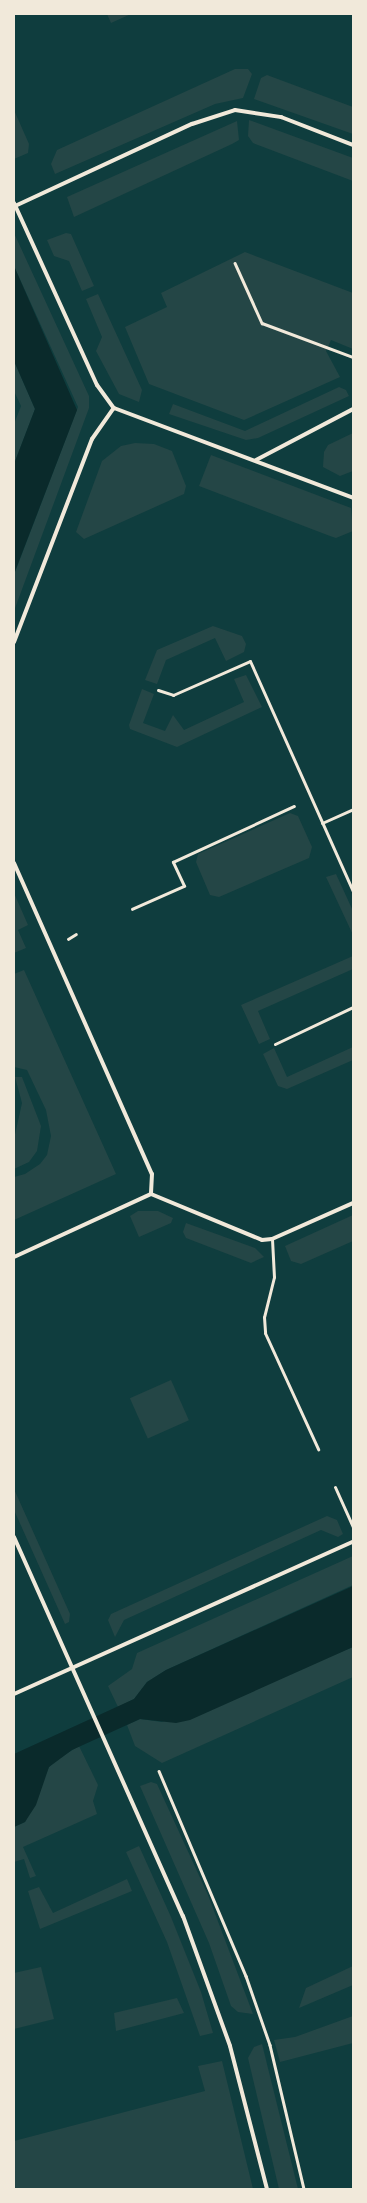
<!DOCTYPE html>
<style>
body{margin:0}
#map{position:relative;width:367px;height:2203px;overflow:hidden;background:#0f3d3e;font-family:"IBM Plex Sans",sans-serif}
div>[style]{position:absolute}
[style*='--x']{left:calc(var(--x)*1px);top:calc(var(--y)*1px);width:calc(var(--w)*1px);rotate:calc(var(--a)*1deg)}
.green>*{inset:0;background:#244646;transform-origin:0 0}
.water>*{inset:0;background:#0a2a2b}
.path>*{height:2.5px;margin:-1.25px;padding:0 1.25px;transform-origin:1.25px;border-radius:1.25px;background:#f1e9da}
.service>*{height:3px;margin:-1.5px;padding:0 1.5px;transform-origin:1.5px;border-radius:1.5px;background:#f1e9da}
.minor>*{height:4px;margin:-2px;padding:0 2px;transform-origin:2px;border-radius:2px;background:#f1e9da}
span{translate:-50% -50%;white-space:nowrap;text-align:center;line-height:1.15;-webkit-text-stroke:4px #f1e9da;paint-order:stroke}
.frame{position:absolute;inset:0;border:15px solid #f1e9da;pointer-events:none}
</style>
<div id="map">
<div class="green">
<i style="clip-path:polygon(107px 14px,131px 14px,111px 23px)"></i>
<i style="clip-path:polygon(235px 69px,248px 69px,252px 74px,243px 98px,215px 104px,55px 174px,51px 164px,57px 150px)"></i>
<i style="clip-path:polygon(267px 75px,353px 107px,353px 134px,254px 99px,261px 78px)"></i>
<i style="clip-path:polygon(14px 110px,29px 144px,28px 153px,14px 159px)"></i>
<i style="clip-path:polygon(249px 120px,353px 158px,353px 181px,253px 143px,248px 136px)"></i>
<i style="clip-path:polygon(237px 121px,239px 140px,232px 144px,74px 217px,67px 197px)"></i>
<i style="clip-path:polygon(14px 233px,89px 396px,89px 408px,14px 611px,14px 575px,78px 407px,14px 266px)"></i>
<i style="clip-path:polygon(66px 233px,71px 234px,94px 286px,82px 291px,69px 261px,54px 256px,47px 240px)"></i>
<i style="clip-path:polygon(245px 252px,353px 293px,353px 349px,331px 340px,326px 351px,340px 377px,244px 420px,149px 384px,125px 327px,167px 307px,161px 293px)"></i>
<i style="clip-path:polygon(98px 294px,142px 390px,139px 402px,119px 394px,96px 351px,102px 337px,86px 299px)"></i>
<i style="clip-path:polygon(14px 361px,35px 409px,14px 464px,14px 424px,21px 406px,14px 391px)"></i>
<i style="clip-path:polygon(339px 387px,346px 390px,349px 396px,258px 438px,246px 440px,169px 414px,173px 404px,245px 431px)"></i>
<i style="clip-path:polygon(353px 433px,353px 471px,340px 476px,323px 467px,324px 452px,328px 445px)"></i>
<i style="clip-path:polygon(135px 443px,154px 444px,172px 451px,186px 486px,184px 494px,84px 539px,76px 532px,102px 461px,121px 446px)"></i>
<i style="clip-path:polygon(211px 455px,351px 508px,353px 531px,336px 538px,330px 536px,199px 486px)"></i>
<i style="clip-path:polygon(213px 626px,242px 636px,246px 644px,244px 652px,226px 661px,215px 638px,166px 660px,157px 684px,145px 680px,157px 650px)"></i>
<i style="clip-path:polygon(246px 675px,262px 707px,177px 747px,130px 729px,129px 725px,142px 689px,154px 694px,143px 723px,165px 731px,173px 715px,184px 730px,244px 702px,234px 679px)"></i>
<i style="clip-path:polygon(290px 813px,298px 816px,312px 847px,309px 858px,219px 897px,210px 895px,196px 862px,198px 854px)"></i>
<i style="clip-path:polygon(336px 874px,353px 911px,353px 935px,326px 877px)"></i>
<i style="clip-path:polygon(14px 893px,28px 925px,18px 930px,26px 948px,14px 953px)"></i>
<i style="clip-path:polygon(353px 956px,353px 969px,258px 1011px,270px 1039px,259px 1044px,241px 1005px)"></i>
<i style="clip-path:polygon(24px 970px,116px 1174px,14px 1220px,14px 1177px,25px 1174px,40px 1164px,47px 1155px,51px 1136px,46px 1110px,27px 1070px,14px 1067px,14px 974px)"></i>
<i style="clip-path:polygon(353px 1047px,353px 1060px,287px 1089px,278px 1086px,263px 1054px,274px 1048px,287px 1077px)"></i>
<i style="clip-path:polygon(15px 1077px,22px 1077px,41px 1126px,37px 1151px,29px 1162px,14px 1169px,14px 1139px,22px 1103px)"></i>
<i style="clip-path:polygon(138px 1211px,158px 1211px,173px 1218px,171px 1223px,139px 1237px,130px 1216px)"></i>
<i style="clip-path:polygon(353px 1215px,353px 1241px,301px 1264px,291px 1261px,285px 1246px)"></i>
<i style="clip-path:polygon(186px 1223px,255px 1248px,264px 1257px,251px 1263px,186px 1238px,183px 1232px)"></i>
<i style="left:171px;top:1380px;width:44px;height:45px;rotate:66deg"></i>
<i style="clip-path:polygon(14px 1489px,70px 1614px,69px 1622px,65px 1624px,14px 1510px)"></i>
<i style="clip-path:polygon(327px 1516px,337px 1520px,343px 1534px,338px 1537px,321px 1530px,124px 1620px,115px 1637px,108px 1620px,111px 1614px)"></i>
<i style="clip-path:polygon(353px 1556px,353px 1585px,166px 1670px,147px 1682px,134px 1699px,118px 1707px,108px 1686px,132px 1669px,137px 1653px)"></i>
<i style="clip-path:polygon(353px 1647px,353px 1677px,162px 1763px,135px 1746px,127px 1725px,140px 1719px,162px 1722px)"></i>
<i style="clip-path:polygon(79px 1746px,98px 1785px,93px 1801px,97px 1814px,23px 1847px,36px 1876px,30px 1878px,24px 1859px,14px 1862px,14px 1827px,25px 1822px,49px 1767px,56px 1760px)"></i>
<i style="clip-path:polygon(151px 1782px,157px 1784px,208px 1895px,253px 2014px,238px 2012px,231px 2006px,209px 1943px,140px 1786px)"></i>
<i style="clip-path:polygon(139px 1846px,171px 1917px,201px 1992px,213px 2033px,200px 2036px,167px 1942px,126px 1852px)"></i>
<i style="clip-path:polygon(127px 1879px,132px 1891px,40px 1929px,28px 1891px,39px 1887px,53px 1913px)"></i>
<i style="clip-path:polygon(353px 1966px,353px 1985px,299px 2008px,306px 1988px)"></i>
<i style="clip-path:polygon(41px 1967px,54px 2019px,14px 2029px,14px 1973px)"></i>
<i style="clip-path:polygon(177px 1998px,184px 2013px,116px 2031px,114px 2013px)"></i>
<i style="clip-path:polygon(353px 2016px,353px 2043px,280px 2062px,274px 2040px,295px 2037px)"></i>
<i style="clip-path:polygon(262px 2044px,298px 2189px,279px 2189px,248px 2058px,254px 2047px)"></i>
<i style="clip-path:polygon(222px 2061px,253px 2189px,14px 2189px,14px 2138px,14px 2141px,205px 2091px,198px 2066px)"></i>
</div>
<div class="water">
<i style="clip-path:polygon(14px 266px,77px 410px,14px 574px,14px 464px,35px 409px,14px 361px)"></i>
<i style="clip-path:polygon(353px 1586px,353px 1647px,190px 1720px,176px 1723px,140px 1719px,72px 1750px,49px 1767px,36px 1805px,25px 1822px,14px 1827px,14px 1754px,134px 1699px,147px 1682px,166px 1670px)"></i>
</div>
<div class="path">
<i style="--x:235;--y:263;--w:66;--a:65.8"></i>
<i style="--x:262;--y:323;--w:97;--a:20.5"></i>
<i style="--x:132;--y:909;--w:57;--a:-23.9"></i>
<i style="--x:184;--y:886;--w:26;--a:-115"></i>
<i style="--x:173;--y:862;--w:133;--a:-24.8"></i>
<i style="--x:68;--y:939;--w:9;--a:-32"></i>
<i style="--x:159;--y:1771;--w:223;--a:67"></i>
<i style="--x:246;--y:1976;--w:73;--a:70.8"></i>
<i style="--x:270;--y:2045;--w:148;--a:76.7"></i>
</div>
<div class="service">
<i style="--x:158;--y:690;--w:16;--a:18"></i>
<i style="--x:173;--y:695;--w:84;--a:-23.8"></i>
<i style="--x:250;--y:661;--w:252;--a:65.9"></i>
<i style="--x:322;--y:823;--w:34;--a:-24"></i>
<i style="--x:275;--y:1044;--w:86;--a:-25.4"></i>
<i style="--x:272;--y:1239;--w:38;--a:87"></i>
<i style="--x:274;--y:1277;--w:41;--a:104"></i>
<i style="--x:264;--y:1317;--w:16;--a:86"></i>
<i style="--x:265;--y:1333;--w:128;--a:65.4"></i>
<i style="--x:335;--y:1487;--w:44;--a:65.8"></i>
</div>
<div class="minor">
<i style="--x:14;--y:203;--w:200;--a:65.5"></i>
<i style="--x:97;--y:385;--w:29;--a:54"></i>
<i style="--x:114;--y:408;--w:255;--a:20.6"></i>
<i style="--x:15;--y:206;--w:195;--a:-24.9"></i>
<i style="--x:192;--y:124;--w:45;--a:-18"></i>
<i style="--x:235;--y:110;--w:47;--a:8.7"></i>
<i style="--x:281;--y:117;--w:77;--a:21.3"></i>
<i style="--x:256;--y:460;--w:110;--a:-27.7"></i>
<i style="--x:14;--y:642;--w:217;--a:-69"></i>
<i style="--x:92;--y:439;--w:38;--a:-55"></i>
<i style="--x:14;--y:863;--w:340;--a:66.1"></i>
<i style="--x:152;--y:1174;--w:20;--a:93"></i>
<i style="--x:151;--y:1194;--w:120;--a:22.5"></i>
<i style="--x:262;--y:1240;--w:10;--a:-6"></i>
<i style="--x:272;--y:1239;--w:89;--a:-24"></i>
<i style="--x:14;--y:1257;--w:151;--a:-24.7"></i>
<i style="--x:14;--y:1537;--w:415;--a:66"></i>
<i style="--x:183;--y:1916;--w:138;--a:70.1"></i>
<i style="--x:230;--y:2046;--w:148;--a:75.5"></i>
<i style="--x:14;--y:1694;--w:372;--a:-24.2"></i>
</div>
<div class="frame"></div>
</div>
